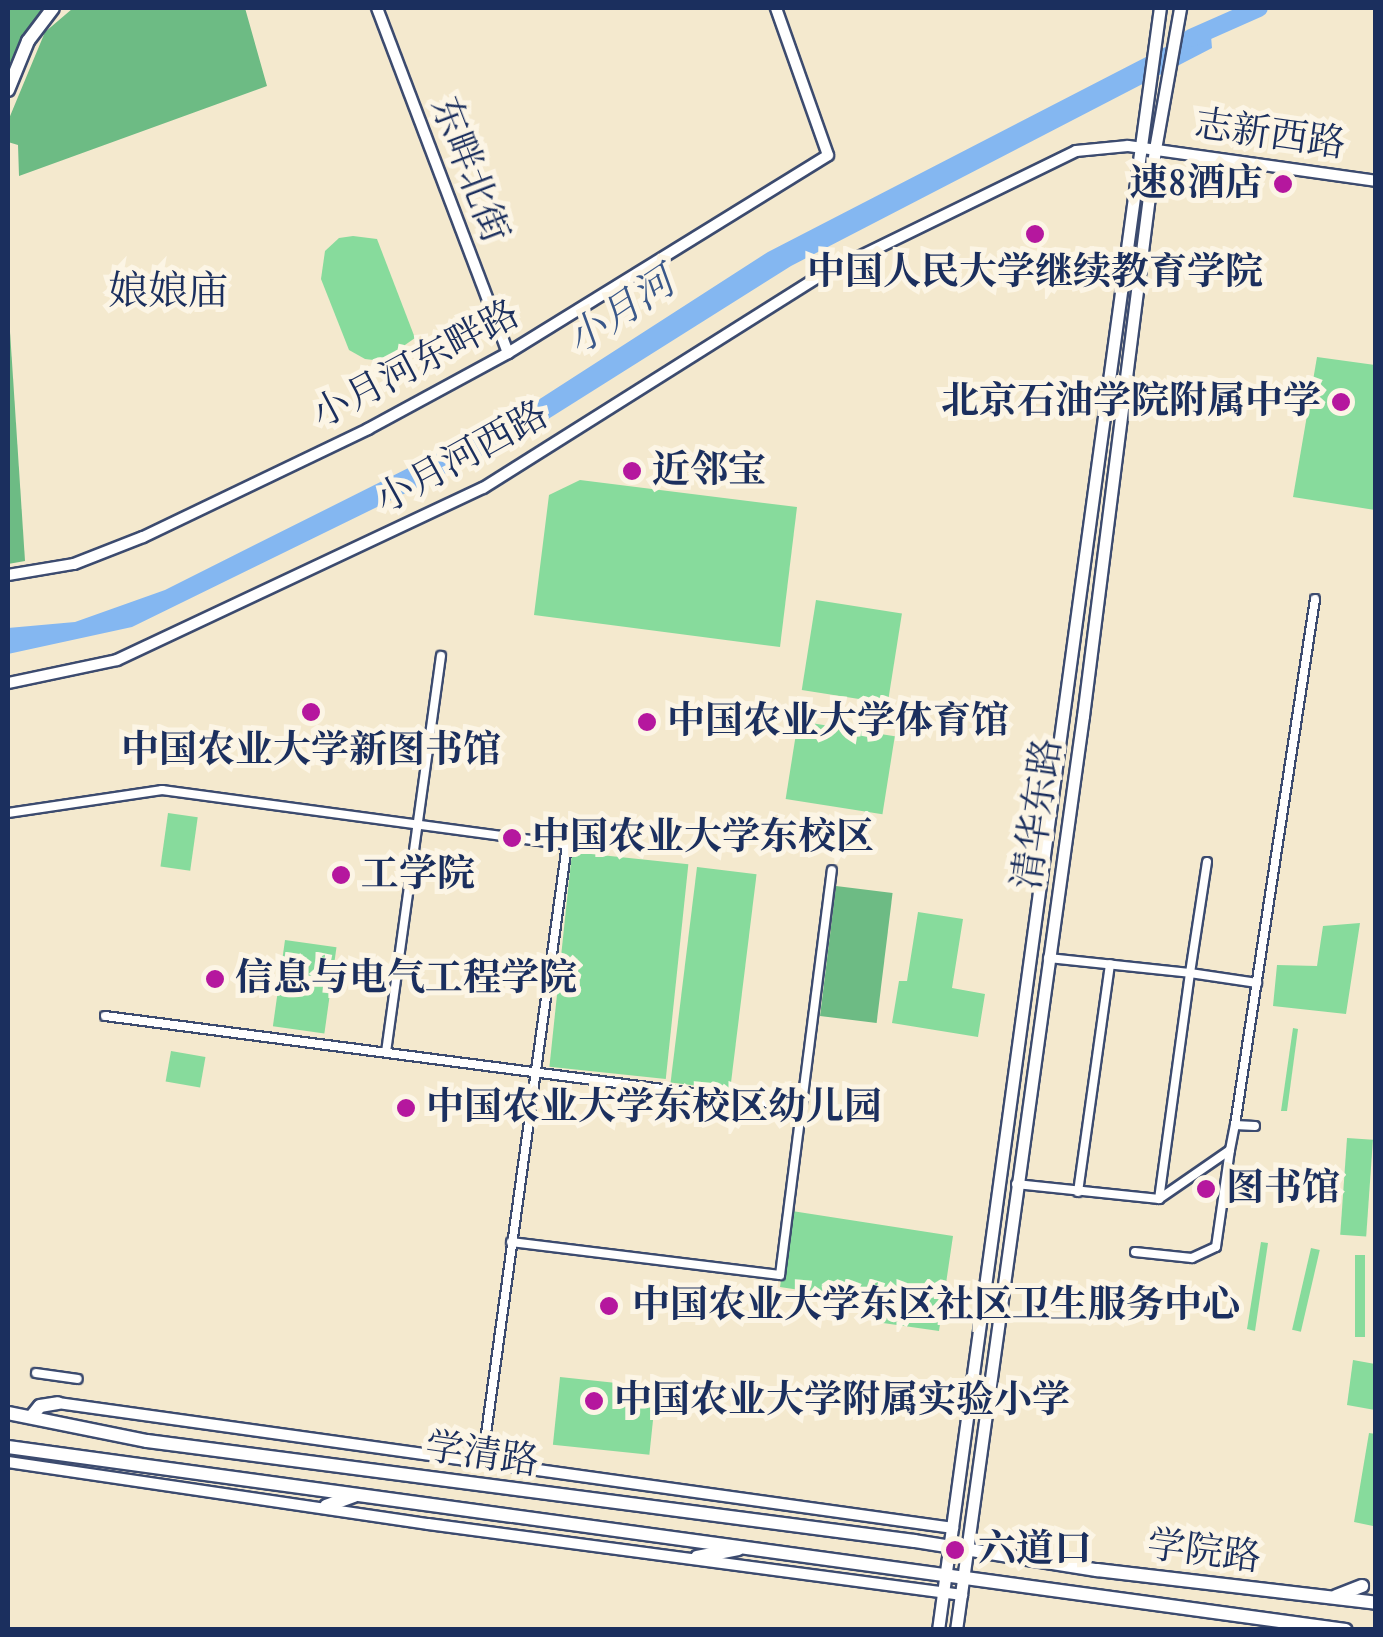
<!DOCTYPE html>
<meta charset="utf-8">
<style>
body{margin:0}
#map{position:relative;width:1383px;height:1637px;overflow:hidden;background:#f4e9ce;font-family:Cardo,"Noto Serif SC",serif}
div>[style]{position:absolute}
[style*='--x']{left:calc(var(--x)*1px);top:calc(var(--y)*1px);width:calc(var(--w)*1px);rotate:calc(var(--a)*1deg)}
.green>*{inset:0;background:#87db9c;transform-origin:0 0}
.forest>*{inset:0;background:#6dbb84;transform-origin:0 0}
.water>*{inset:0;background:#84b7f1}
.river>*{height:18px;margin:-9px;padding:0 9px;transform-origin:9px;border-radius:9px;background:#84b7f1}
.roads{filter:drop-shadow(2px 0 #3c4b6f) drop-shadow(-2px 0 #3c4b6f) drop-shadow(0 2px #3c4b6f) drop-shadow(0 -2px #3c4b6f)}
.minor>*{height:8px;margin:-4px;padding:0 4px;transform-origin:4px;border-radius:4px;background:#fff}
.tertiary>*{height:10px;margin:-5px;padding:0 5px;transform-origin:5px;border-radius:5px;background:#fff}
.secondary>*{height:11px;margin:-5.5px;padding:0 5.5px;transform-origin:5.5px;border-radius:5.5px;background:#fff}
.primary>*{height:12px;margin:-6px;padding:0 6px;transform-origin:6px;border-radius:6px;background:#fff}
.dots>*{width:28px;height:28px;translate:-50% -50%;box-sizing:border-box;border:5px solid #fcf5e5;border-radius:50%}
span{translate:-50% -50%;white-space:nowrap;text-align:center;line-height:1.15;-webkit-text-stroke:10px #fcf5e5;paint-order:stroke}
.street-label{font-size:38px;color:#1b2f5e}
.poi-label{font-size:38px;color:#1b2f5e;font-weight:700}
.right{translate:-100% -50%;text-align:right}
.left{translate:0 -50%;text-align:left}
.neighbourhood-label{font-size:40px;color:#1b2f5e}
.water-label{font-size:40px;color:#3a588a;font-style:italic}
.frame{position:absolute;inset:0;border:10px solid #1b2f5e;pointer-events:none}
</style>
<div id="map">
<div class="green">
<i style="clip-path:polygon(353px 236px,377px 239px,415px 338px,382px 361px,365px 359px,349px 350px,321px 279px,325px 251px,339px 238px)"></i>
<i style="clip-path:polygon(1317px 357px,1375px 365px,1375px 510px,1293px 497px)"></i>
<i style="clip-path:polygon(580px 480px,797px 507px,780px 647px,534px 615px,549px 495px)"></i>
<i style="left:816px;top:600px;width:87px;height:91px;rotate:9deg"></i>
<i style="left:798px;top:721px;width:98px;height:79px;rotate:9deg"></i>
<i style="left:168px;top:813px;width:30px;height:54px;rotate:8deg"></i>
<i style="left:572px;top:852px;width:117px;height:216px;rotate:6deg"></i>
<i style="left:697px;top:867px;width:60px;height:217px;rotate:7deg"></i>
<i style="clip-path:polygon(918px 912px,963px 919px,952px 988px,985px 994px,978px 1037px,892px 1023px,899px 981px,907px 981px)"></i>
<i style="clip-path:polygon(1360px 923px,1346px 1014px,1273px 1006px,1277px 965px,1317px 966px,1323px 926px)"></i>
<i style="left:285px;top:940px;width:52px;height:87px;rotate:8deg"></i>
<i style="clip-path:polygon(1293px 1028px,1298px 1029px,1287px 1111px,1281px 1111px)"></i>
<i style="left:171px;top:1051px;width:35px;height:31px;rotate:10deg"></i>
<i style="left:1347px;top:1138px;width:26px;height:97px;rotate:4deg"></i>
<i style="clip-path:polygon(792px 1211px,953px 1236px,939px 1331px,876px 1322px,878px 1302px,780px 1287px)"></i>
<i style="clip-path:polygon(1261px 1242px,1268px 1243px,1255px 1331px,1247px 1329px)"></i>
<i style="left:1311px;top:1248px;width:9px;height:84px;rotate:13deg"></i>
<i style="left:1355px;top:1255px;width:10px;height:82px"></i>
<i style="clip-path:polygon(1353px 1360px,1375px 1364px,1375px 1410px,1347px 1405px)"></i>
<i style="left:560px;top:1377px;width:97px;height:68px;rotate:6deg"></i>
<i style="clip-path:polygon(1369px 1433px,1376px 1434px,1373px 1526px,1354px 1522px)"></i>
</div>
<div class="forest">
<i style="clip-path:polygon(8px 8px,43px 8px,8px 66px)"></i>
<i style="clip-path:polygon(245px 8px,267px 86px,19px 176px,18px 145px,8px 142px,8px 121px,45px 32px,72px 9px)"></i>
<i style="clip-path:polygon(8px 301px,25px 561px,8px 564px)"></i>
<i style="left:836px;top:886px;width:57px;height:131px;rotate:7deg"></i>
</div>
<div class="water">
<i style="clip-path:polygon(1210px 24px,1212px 48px,791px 266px,518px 438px,132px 627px,8px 654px,8px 628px,75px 622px,165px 590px,518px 413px,768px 252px)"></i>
</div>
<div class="river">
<i style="--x:1191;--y:38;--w:74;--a:-23.8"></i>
</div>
<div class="roads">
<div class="minor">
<i style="--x:8;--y:813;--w:156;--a:-8.5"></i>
<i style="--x:162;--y:790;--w:409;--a:7.7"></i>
<i style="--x:567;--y:845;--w:595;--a:97.83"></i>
<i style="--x:1207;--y:862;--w:112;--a:98.7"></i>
<i style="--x:1190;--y:973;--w:68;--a:8.5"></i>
<i style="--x:1048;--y:958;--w:143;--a:6"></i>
<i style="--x:1190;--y:973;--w:228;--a:97.8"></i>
<i style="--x:105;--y:1016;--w:701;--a:7.46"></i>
<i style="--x:386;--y:1052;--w:400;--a:-82.1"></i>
<i style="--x:1235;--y:1125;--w:532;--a:-81.35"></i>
<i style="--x:1016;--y:1184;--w:144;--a:6"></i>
<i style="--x:1159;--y:1199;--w:86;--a:-34.6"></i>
<i style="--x:1230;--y:1150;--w:25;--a:-79"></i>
<i style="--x:1235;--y:1125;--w:20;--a:3"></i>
<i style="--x:1078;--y:1192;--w:230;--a:-82"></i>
<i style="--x:511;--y:1242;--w:271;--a:7"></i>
<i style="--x:780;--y:1275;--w:408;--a:-82.7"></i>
<i style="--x:1135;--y:1252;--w:57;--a:6"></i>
<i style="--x:1192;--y:1258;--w:26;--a:-25"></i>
<i style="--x:1216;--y:1247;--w:98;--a:-81.8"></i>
<i style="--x:36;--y:1373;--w:42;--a:8.1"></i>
</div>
<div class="tertiary">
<i style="--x:377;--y:8;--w:369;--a:69.2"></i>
<i style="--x:8;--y:575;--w:67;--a:-9.5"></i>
<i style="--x:74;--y:564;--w:74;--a:-21.4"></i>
<i style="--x:143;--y:537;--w:250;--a:-25.6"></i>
<i style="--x:368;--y:429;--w:159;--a:-28.5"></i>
<i style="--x:508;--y:353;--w:376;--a:-31.7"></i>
<i style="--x:828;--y:155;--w:156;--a:-109.5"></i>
<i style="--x:8;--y:683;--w:111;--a:-11.9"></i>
<i style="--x:117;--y:660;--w:404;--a:-25.2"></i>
<i style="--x:483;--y:488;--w:398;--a:-32.2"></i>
<i style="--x:820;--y:276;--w:285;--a:-26"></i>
<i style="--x:1076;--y:151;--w:52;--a:-5.5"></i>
<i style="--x:1128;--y:146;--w:250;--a:8"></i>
<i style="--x:58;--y:1403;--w:904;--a:7.95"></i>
<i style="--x:8;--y:1462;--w:425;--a:8.4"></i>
<i style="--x:428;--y:1524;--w:539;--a:7.57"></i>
</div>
<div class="secondary">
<i style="--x:938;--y:1630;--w:1637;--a:-82.21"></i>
<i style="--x:956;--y:1630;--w:923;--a:-82.09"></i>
<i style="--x:1083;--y:716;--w:572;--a:-82.76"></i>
<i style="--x:1155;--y:149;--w:143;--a:-79.9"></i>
</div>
<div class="primary">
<i style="--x:8;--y:90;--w:53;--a:-67.8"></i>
<i style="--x:28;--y:41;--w:41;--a:-52.9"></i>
<i style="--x:8;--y:1413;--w:142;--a:11.4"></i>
<i style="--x:147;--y:1441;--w:774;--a:7.42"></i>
<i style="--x:915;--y:1541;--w:184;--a:9.1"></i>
<i style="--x:1097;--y:1570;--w:281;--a:6.7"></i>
<i style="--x:31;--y:1417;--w:14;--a:-51"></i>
<i style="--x:40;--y:1406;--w:18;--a:-9"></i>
<i style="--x:8;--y:1447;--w:1350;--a:7.79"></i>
<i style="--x:326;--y:1506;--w:30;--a:-20"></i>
<i style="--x:697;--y:1557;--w:42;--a:-11"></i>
<i style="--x:1336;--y:1596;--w:28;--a:-21"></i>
</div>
</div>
<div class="dots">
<i style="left:1283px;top:184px;background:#b5179e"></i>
<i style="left:1035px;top:234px;background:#b5179e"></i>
<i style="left:1341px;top:402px;background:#b5179e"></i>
<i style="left:632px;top:471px;background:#b5179e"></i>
<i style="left:311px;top:712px;background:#b5179e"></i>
<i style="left:647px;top:722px;background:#b5179e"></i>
<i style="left:512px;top:838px;background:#b5179e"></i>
<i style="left:341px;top:875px;background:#b5179e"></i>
<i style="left:215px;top:979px;background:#b5179e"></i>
<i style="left:406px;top:1108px;background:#b5179e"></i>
<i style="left:1206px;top:1189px;background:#b5179e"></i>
<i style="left:609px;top:1306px;background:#b5179e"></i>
<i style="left:594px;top:1401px;background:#b5179e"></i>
<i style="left:955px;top:1550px;background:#b5179e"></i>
</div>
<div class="street-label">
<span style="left:1270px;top:135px;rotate:8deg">志新西路</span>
<span style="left:469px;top:170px;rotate:69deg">东畔北街</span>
<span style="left:416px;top:365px;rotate:-28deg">小月河东畔路</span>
<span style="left:462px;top:458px;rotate:-29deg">小月河西路</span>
<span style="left:1038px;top:814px;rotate:-82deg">清华东路</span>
<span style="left:482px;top:1455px;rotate:8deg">学清路</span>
<span style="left:1204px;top:1552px;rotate:7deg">学院路</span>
</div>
<div class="poi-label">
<span class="right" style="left:1263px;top:184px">速8酒店</span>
<span style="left:1035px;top:273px">中国人民大学继续教育学院</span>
<span class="right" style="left:1321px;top:402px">北京石油学院附属中学</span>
<span class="left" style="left:652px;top:471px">近邻宝</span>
<span class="left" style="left:667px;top:722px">中国农业大学体育馆</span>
<span style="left:311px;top:751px">中国农业大学新图书馆</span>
<span class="left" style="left:532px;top:838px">中国农业大学东校区</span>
<span class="left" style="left:361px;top:875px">工学院</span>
<span class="left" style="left:235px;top:979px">信息与电气工程学院</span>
<span class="left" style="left:426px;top:1108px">中国农业大学东校区幼儿园</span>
<span class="left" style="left:1226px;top:1189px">图书馆</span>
<span class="left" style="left:632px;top:1306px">中国农业大学东区社区卫生服务中心</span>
<span class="left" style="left:614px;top:1401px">中国农业大学附属实验小学</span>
<span class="left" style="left:978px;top:1550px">六道口</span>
</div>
<div class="neighbourhood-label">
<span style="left:168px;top:292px">娘娘庙</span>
</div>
<div class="water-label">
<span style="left:621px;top:312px;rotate:-34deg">小月河</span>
</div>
<div class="frame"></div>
</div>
